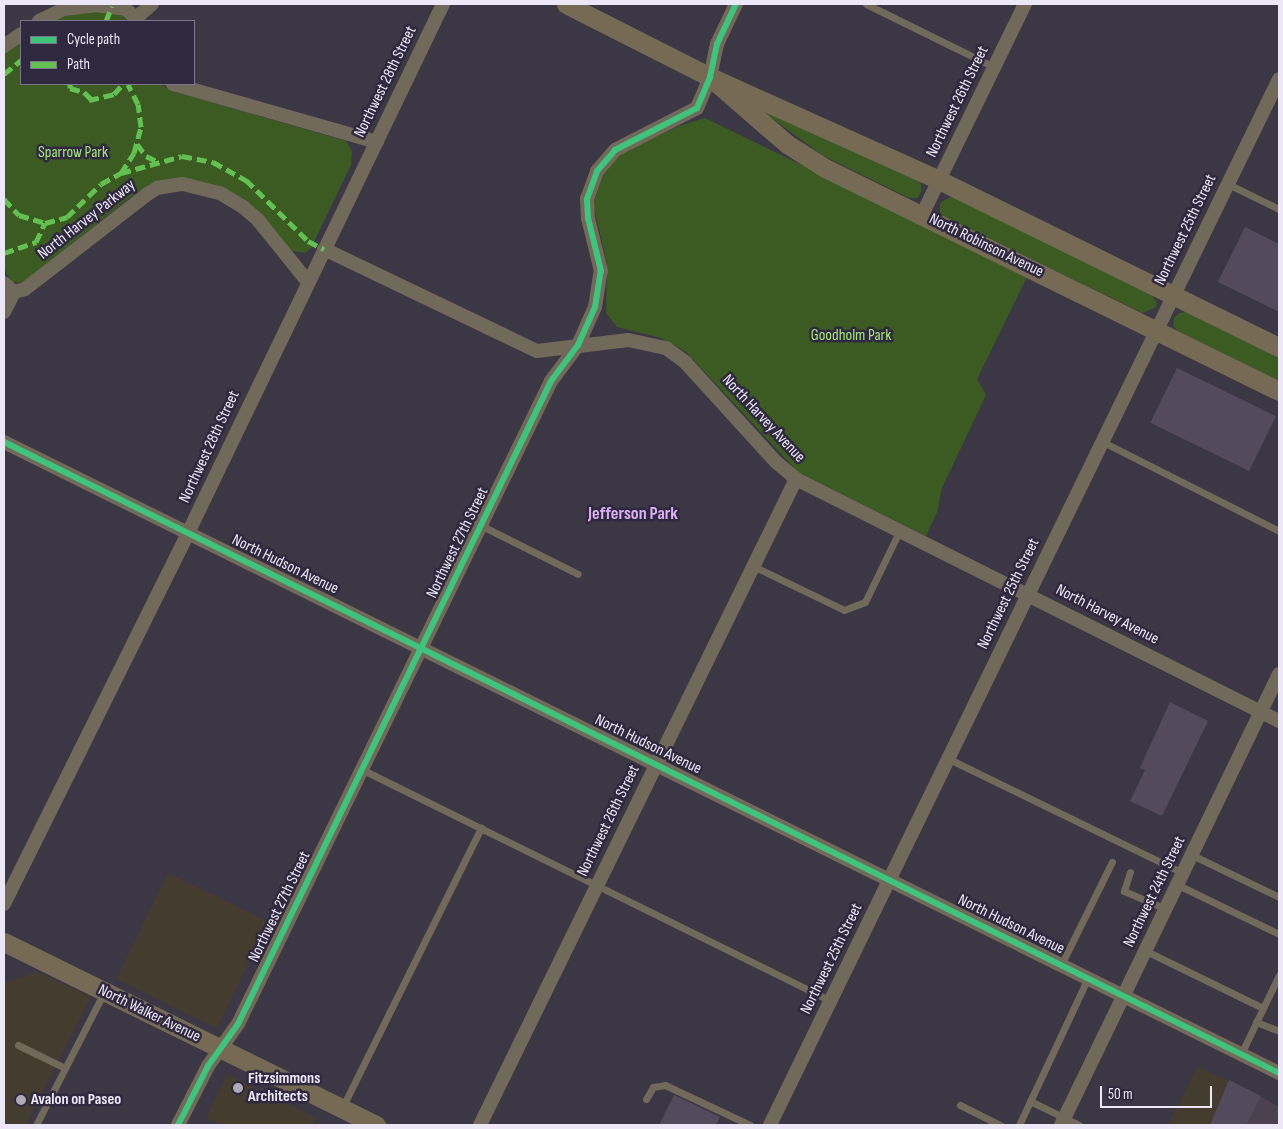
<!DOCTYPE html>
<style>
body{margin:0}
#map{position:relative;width:1283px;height:1129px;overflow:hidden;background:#3b3744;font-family:"Sofia Sans Condensed",sans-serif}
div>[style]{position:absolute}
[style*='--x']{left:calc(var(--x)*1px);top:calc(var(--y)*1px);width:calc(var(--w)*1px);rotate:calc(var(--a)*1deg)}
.commercial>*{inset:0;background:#453c30;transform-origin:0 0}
.industrial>*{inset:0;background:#4b414f}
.green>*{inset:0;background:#3b5b23}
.building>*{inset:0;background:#544a5e;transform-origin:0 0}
.lane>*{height:7px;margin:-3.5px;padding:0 3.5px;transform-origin:3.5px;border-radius:3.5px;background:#71695a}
.street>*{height:14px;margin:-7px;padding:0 7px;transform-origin:7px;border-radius:7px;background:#71695a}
.secondary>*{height:19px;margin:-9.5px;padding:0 9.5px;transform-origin:9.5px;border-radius:9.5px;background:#766a55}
.quiet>*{height:5px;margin-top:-2.5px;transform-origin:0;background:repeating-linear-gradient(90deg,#63c152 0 10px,transparent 0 15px)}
.cycleway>*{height:6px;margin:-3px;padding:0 3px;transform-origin:3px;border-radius:3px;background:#40c37c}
.dots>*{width:14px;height:14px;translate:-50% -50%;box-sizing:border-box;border:2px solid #2f283f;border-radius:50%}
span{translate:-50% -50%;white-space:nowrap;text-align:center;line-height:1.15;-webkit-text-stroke:5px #2f283f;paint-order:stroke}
.street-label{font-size:16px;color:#ece8f7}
.park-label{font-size:16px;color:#a5e779}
.poi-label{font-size:16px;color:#ece8f7;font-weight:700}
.left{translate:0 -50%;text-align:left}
.neighbourhood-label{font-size:18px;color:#dbb1f3;font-weight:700}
.frame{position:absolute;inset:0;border:5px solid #ece8f7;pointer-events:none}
.legend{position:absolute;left:20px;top:20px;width:175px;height:65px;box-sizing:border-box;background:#2f283f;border:1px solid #7b7589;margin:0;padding:6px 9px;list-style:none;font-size:15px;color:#ece8f7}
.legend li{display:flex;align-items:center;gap:10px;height:25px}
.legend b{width:25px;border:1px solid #7b7589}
.scale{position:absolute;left:1100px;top:1086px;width:112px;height:22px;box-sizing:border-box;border:2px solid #ece8f7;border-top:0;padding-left:6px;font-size:15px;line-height:18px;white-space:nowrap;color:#ece8f7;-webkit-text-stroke:4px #2f283f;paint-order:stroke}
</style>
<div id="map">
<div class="commercial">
<i style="left:168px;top:873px;width:112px;height:118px;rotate:26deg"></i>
<i style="clip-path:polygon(37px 972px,91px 997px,26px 1125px,4px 1125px,4px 983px)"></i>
<i style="clip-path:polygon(1198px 1066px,1260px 1096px,1245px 1125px,1168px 1125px)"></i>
<i style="clip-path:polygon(227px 1074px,316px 1118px,313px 1125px,221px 1125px,206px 1118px)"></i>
</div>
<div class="industrial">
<i style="clip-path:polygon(1260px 1096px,1279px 1107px,1279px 1125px,1245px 1125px)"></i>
</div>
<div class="green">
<i style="clip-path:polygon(85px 10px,122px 15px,126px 21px,50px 21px)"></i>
<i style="clip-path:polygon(21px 42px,21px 84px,160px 84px,172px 91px,346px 141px,352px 151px,351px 165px,311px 248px,305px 253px,292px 251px,215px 185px,189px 179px,160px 181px,136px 193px,22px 283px,13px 282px,6px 273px,4px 263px,4px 53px)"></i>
<i style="clip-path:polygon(758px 108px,916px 179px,921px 184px,921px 192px,917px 198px,909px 198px,822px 155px)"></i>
<i style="clip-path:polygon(705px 118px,1028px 275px,977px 379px,986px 395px,942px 488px,937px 512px,926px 536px,798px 472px,685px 351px,661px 338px,617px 327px,606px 313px,607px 264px,593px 203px,605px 171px,621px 153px,679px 126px)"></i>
<i style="clip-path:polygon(952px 196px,1151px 294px,1157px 303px,1155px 308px,1142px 313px,944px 216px,940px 213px,940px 203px)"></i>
<i style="clip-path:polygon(1186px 312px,1279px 358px,1279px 381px,1178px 331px,1173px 326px,1174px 318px,1179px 313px)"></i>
</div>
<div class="building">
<i style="clip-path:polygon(1245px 227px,1279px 244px,1279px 312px,1218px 282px)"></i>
<i style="left:1177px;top:368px;width:110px;height:61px;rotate:26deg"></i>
<i style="clip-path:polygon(1170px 702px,1208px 721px,1162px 816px,1130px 801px,1145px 770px,1140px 768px)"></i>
<i style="clip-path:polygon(1229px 1080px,1261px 1096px,1246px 1125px,1210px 1125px)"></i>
<i style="clip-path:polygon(674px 1095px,720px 1117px,716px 1125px,659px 1125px)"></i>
</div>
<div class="lane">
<i style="--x:866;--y:4;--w:143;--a:26.2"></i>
<i style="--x:1228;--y:184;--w:57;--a:26.1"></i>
<i style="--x:1103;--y:442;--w:197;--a:26.8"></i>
<i style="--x:482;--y:526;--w:107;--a:26.6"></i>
<i style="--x:753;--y:566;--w:101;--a:25.8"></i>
<i style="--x:844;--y:610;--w:22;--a:-21"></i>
<i style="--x:865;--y:602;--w:78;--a:-64.1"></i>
<i style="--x:949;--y:759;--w:260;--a:26"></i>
<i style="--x:363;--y:770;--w:522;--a:26.27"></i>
<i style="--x:1192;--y:855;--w:97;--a:25.8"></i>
<i style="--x:1130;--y:872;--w:20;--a:108"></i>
<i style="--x:1124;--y:891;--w:46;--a:23.2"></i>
<i style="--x:1178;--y:885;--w:112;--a:25.9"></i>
<i style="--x:1146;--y:951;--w:130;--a:26"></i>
<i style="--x:1061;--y:965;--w:115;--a:-63.7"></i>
<i style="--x:1256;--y:1022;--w:25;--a:21"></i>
<i style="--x:18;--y:1045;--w:52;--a:26.1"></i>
<i style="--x:1241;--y:1054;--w:88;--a:-64.3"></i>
<i style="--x:646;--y:1099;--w:14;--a:-60"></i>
<i style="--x:653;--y:1087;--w:12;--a:-9"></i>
<i style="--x:665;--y:1085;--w:94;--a:25.2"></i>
<i style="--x:1030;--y:1101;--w:55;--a:26.1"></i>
<i style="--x:960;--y:1105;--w:45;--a:26.6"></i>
<i style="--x:342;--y:1108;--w:313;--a:-63.6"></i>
<i style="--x:36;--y:1125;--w:149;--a:-62.9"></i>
<i style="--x:1019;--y:1125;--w:162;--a:-64.9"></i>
</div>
<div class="street">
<i style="--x:137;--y:17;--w:20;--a:-41"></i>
<i style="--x:39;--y:21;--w:28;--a:-26"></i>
<i style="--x:64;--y:9;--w:31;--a:-7"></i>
<i style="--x:95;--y:5;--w:31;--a:7"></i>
<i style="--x:126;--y:9;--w:17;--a:45"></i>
<i style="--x:4;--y:46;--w:21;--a:-35"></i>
<i style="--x:173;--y:84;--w:212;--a:15.9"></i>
<i style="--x:922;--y:215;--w:235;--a:-64"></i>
<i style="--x:324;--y:249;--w:236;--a:25.6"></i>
<i style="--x:537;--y:351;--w:92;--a:-6.9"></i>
<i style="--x:628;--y:340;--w:39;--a:12"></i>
<i style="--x:666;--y:348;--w:24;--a:36"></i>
<i style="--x:685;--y:362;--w:135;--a:47.7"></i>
<i style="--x:776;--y:462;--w:26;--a:40"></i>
<i style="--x:796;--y:479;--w:540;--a:26.61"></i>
<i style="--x:4;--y:283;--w:13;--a:42"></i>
<i style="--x:14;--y:292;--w:11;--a:-15"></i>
<i style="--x:25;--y:289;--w:153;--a:-37.8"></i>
<i style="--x:146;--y:195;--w:13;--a:-32"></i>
<i style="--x:157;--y:188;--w:26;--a:-9"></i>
<i style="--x:183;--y:184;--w:38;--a:14"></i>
<i style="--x:220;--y:193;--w:26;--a:31"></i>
<i style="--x:242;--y:206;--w:21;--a:41"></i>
<i style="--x:258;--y:220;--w:80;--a:51.1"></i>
<i style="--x:4;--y:312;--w:22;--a:-63"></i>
<i style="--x:4;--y:442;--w:1423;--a:26.33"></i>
<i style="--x:4;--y:904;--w:414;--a:-63.6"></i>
<i style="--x:188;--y:533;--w:587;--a:-64.26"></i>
<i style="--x:178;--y:1125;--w:66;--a:-63"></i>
<i style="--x:208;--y:1066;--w:52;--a:-54.5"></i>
<i style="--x:238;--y:1024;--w:715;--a:-64.04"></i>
<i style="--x:551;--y:381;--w:45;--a:-53.1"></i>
<i style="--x:578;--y:345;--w:42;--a:-65.9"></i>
<i style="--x:595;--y:307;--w:36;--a:-81"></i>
<i style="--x:601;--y:271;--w:55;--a:-103.8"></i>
<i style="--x:588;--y:218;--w:19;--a:-93"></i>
<i style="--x:587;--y:199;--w:30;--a:-70"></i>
<i style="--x:597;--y:171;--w:28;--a:-49"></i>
<i style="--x:615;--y:150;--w:92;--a:-27.1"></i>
<i style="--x:697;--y:108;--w:34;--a:-67"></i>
<i style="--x:710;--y:77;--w:34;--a:-78"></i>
<i style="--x:717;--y:44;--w:44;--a:-64.6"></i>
<i style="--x:480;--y:1125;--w:719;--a:-63.93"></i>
<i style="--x:770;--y:1125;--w:1163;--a:-64.05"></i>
<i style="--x:1061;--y:1125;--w:501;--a:-64.2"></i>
</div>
<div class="secondary">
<i style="--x:566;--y:4;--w:161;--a:26.9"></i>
<i style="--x:710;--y:77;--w:251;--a:24.2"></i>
<i style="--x:939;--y:180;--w:379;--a:26.2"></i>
<i style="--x:718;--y:84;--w:91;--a:41"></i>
<i style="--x:787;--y:144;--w:45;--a:32.3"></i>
<i style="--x:825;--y:168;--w:506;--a:26.16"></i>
<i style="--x:4;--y:942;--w:415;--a:26.2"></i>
</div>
<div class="quiet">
<i style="--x:106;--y:21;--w:16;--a:-68"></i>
<i style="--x:4;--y:74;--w:22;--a:-39"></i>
<i style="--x:70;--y:84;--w:4;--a:90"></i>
<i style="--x:70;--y:88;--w:15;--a:16"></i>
<i style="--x:84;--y:92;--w:10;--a:45"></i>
<i style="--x:89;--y:100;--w:26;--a:-13"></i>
<i style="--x:114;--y:94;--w:13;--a:-48"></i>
<i style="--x:137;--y:144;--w:15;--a:53"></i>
<i style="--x:146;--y:156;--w:14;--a:25"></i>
<i style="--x:121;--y:173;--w:24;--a:-57"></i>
<i style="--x:134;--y:153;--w:27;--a:-75"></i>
<i style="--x:141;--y:127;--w:23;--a:-97"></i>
<i style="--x:138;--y:104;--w:22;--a:-117"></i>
<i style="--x:4;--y:199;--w:22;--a:47"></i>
<i style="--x:19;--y:215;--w:27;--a:17"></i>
<i style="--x:4;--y:253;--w:34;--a:-19"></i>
<i style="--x:36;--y:242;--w:21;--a:-65"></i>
<i style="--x:45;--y:223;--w:23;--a:-15"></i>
<i style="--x:67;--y:217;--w:47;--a:-44.1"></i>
<i style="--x:101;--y:184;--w:23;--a:-29"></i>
<i style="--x:121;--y:173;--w:63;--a:-15.6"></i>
<i style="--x:182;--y:156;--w:32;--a:11"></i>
<i style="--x:213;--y:162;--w:38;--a:29"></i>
<i style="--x:246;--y:180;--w:87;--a:44.5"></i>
<i style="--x:308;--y:241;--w:18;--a:27"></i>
</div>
<div class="cycleway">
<i style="--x:4;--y:442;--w:1423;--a:26.33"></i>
<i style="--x:178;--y:1125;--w:66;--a:-63"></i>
<i style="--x:208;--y:1066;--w:52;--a:-54.5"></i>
<i style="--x:238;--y:1024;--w:715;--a:-64.04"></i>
<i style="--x:551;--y:381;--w:45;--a:-53.1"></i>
<i style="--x:578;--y:345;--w:42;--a:-65.9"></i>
<i style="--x:595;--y:307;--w:36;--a:-81"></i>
<i style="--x:601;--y:271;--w:55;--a:-103.8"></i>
<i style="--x:588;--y:218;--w:19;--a:-93"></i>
<i style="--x:587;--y:199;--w:30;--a:-70"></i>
<i style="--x:597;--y:171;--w:28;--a:-49"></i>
<i style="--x:615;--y:150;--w:92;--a:-27.1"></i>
<i style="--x:697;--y:108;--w:34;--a:-67"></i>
<i style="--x:710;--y:77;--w:34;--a:-78"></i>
<i style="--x:717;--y:44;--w:44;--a:-64.6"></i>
</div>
<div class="dots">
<i style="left:238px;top:1088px;background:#aeaab8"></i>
<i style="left:21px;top:1100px;background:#aeaab8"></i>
</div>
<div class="street-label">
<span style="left:386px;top:82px;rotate:-64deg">Northwest 28th Street</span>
<span style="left:958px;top:102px;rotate:-64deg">Northwest 26th Street</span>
<span style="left:87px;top:220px;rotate:-38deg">North Harvey Parkway</span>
<span style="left:1186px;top:230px;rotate:-64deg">Northwest 25th Street</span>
<span style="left:986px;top:246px;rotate:26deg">North Robinson Avenue</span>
<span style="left:763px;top:419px;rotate:47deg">North Harvey Avenue</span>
<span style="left:210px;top:447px;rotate:-65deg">Northwest 28th Street</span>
<span style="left:458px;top:543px;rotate:-64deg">Northwest 27th Street</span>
<span style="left:285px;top:565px;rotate:26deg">North Hudson Avenue</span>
<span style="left:1009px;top:594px;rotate:-64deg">Northwest 25th Street</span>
<span style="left:1107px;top:615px;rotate:27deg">North Harvey Avenue</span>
<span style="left:648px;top:745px;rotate:26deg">North Hudson Avenue</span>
<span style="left:609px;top:821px;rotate:-64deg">Northwest 26th Street</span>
<span style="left:1155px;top:892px;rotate:-64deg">Northwest 24th Street</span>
<span style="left:280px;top:907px;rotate:-64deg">Northwest 27th Street</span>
<span style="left:1011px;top:925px;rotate:26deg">North Hudson Avenue</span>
<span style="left:832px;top:959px;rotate:-64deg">Northwest 25th Street</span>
<span style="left:149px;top:1014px;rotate:26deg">North Walker Avenue</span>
</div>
<div class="park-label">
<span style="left:73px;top:153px">Sparrow Park</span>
<span style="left:851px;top:336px">Goodholm Park</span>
</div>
<div class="poi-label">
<span class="left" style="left:248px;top:1088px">Fitzsimmons<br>Architects</span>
<span class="left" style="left:31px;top:1100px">Avalon on Paseo</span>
</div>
<div class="neighbourhood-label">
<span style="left:633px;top:514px">Jefferson Park</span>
</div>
<div class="frame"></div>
<ul class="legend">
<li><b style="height:6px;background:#40c37c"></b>Cycle path</li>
<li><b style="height:6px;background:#63c152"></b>Path</li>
</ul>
<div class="scale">50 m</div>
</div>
